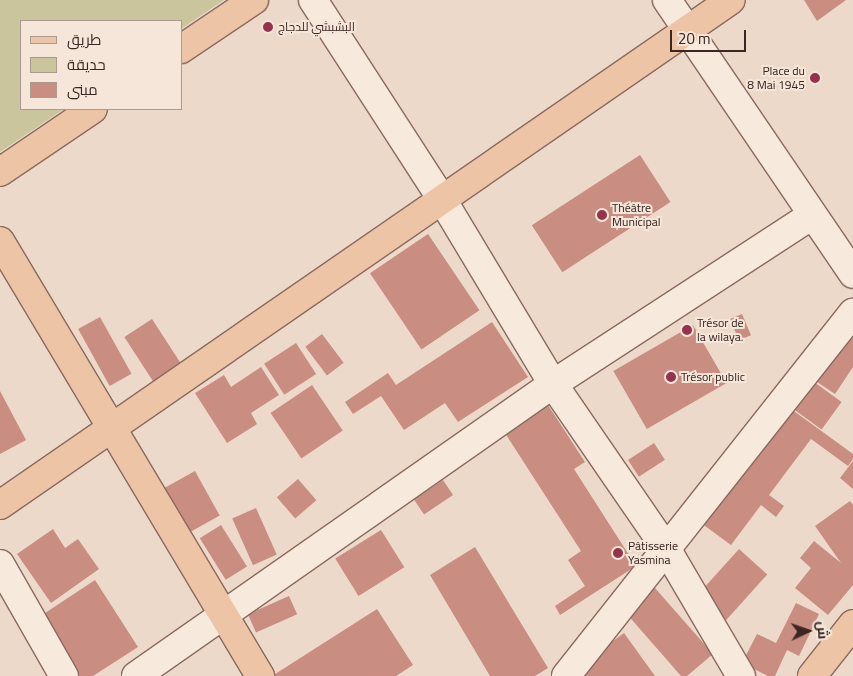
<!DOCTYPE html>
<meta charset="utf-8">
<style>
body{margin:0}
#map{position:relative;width:853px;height:676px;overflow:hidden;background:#edd9ca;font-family:Georgia,Cairo,serif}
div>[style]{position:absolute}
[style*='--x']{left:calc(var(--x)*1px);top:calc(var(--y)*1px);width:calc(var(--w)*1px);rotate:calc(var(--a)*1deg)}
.green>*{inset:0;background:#cbc59e}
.building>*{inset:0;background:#c98d82;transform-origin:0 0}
.roads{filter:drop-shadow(1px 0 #896a5f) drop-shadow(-1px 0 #896a5f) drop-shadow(0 1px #896a5f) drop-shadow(0 -1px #896a5f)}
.minor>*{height:28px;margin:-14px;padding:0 14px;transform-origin:14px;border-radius:14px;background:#f8e9dd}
.major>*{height:28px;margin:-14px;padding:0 14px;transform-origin:14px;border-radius:14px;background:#edc4a5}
.dots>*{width:14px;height:14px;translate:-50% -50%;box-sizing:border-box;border:2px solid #f5e6d9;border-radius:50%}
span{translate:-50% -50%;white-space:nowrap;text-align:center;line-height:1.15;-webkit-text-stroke:4px #f5e6d9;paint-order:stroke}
.poi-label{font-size:12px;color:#3a2722}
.left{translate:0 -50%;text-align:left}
.right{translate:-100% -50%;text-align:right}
.legend{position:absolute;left:20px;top:20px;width:162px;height:90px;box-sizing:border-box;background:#f5e6d9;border:1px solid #aa9a90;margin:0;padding:6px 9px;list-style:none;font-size:15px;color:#3a2722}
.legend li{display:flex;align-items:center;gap:10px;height:25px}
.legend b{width:25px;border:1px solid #aa9a90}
.north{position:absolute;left:783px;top:606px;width:50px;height:50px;-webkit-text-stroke:4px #f5e6d9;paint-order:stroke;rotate:87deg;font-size:14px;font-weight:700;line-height:20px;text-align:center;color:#3a2722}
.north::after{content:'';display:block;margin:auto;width:18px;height:22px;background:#3a2722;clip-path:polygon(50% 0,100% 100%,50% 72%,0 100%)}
.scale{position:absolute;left:670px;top:30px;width:76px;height:22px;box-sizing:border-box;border:2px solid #3a2722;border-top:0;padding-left:6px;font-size:15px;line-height:18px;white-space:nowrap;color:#3a2722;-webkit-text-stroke:4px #f5e6d9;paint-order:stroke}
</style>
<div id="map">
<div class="green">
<i style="clip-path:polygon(0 0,224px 0,181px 29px,181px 21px,21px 21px,21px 109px,64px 109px,0 152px)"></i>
</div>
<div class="building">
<i style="clip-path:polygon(804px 0,846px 0,817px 21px)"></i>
<i style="left:640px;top:155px;width:56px;height:129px;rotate:57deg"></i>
<i style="left:428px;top:234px;width:92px;height:70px;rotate:56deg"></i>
<i style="left:742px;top:314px;width:23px;height:13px;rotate:67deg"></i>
<i style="left:100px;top:317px;width:65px;height:25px;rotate:61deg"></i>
<i style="left:152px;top:319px;width:56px;height:33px;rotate:57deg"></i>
<i style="clip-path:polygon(492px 322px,528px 377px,458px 422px,445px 403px,404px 430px,381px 396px,353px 414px,345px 402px,388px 373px,396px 385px)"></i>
<i style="left:693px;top:325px;width:67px;height:92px;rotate:60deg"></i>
<i style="left:322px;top:334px;width:36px;height:21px;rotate:53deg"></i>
<i style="clip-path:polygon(853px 335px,853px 367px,835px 394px,814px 380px)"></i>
<i style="left:296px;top:343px;width:37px;height:38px;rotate:57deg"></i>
<i style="clip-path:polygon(261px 367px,279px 395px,251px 413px,257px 424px,227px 443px,195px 393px,224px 375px,231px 387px)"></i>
<i style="left:810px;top:379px;width:39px;height:34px;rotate:36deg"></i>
<i style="left:312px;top:385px;width:55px;height:50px;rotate:56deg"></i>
<i style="clip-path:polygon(0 391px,26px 440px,0 454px)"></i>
<i style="clip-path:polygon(548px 405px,585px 462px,574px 469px,636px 566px,560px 615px,555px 606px,585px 586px,568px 560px,581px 551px,505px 433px)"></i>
<i style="clip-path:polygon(787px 406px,853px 454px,853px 459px,848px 466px,811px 439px,769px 495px,784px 506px,776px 517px,761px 505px,731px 545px,701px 523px)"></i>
<i style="left:654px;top:443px;width:20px;height:31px;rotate:57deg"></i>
<i style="clip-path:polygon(853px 461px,853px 489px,840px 478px)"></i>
<i style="left:195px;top:471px;width:51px;height:39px;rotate:61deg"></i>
<i style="left:298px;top:479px;width:28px;height:28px;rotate:49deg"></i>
<i style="left:443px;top:480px;width:18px;height:35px;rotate:56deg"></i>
<i style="clip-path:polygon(850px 501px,853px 505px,853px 585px,828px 615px,795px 588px,811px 568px,800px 558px,814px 541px,841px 563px,815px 526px)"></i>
<i style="left:256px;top:508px;width:51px;height:26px;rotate:66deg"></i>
<i style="left:221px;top:525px;width:49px;height:25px;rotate:58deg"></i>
<i style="clip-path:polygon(53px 529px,65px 548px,78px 539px,99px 569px,51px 603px,17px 554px)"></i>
<i style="left:381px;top:530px;width:44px;height:54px;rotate:58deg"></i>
<i style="clip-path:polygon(475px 547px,548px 668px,535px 676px,490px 676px,430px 575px)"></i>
<i style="left:739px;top:549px;width:38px;height:73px;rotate:42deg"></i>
<i style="clip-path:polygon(95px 580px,138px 647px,93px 676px,73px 676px,36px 619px)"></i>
<i style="clip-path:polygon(655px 588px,713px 654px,687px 676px,681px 676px,626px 613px)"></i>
<i style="left:289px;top:596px;width:20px;height:45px;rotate:66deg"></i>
<i style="clip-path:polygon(796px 603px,819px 614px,799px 656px,787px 650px,775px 676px,768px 676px,742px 663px,757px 634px,776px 643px)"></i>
<i style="clip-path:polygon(377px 609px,413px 665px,396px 676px,272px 676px)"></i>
<i style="clip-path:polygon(624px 633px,655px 676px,578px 676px,573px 670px)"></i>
</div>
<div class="roads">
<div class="minor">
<i style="--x:313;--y:0;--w:239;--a:57.1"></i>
<i style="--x:443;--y:201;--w:214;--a:59"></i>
<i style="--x:553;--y:384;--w:201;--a:55.5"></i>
<i style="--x:667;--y:550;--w:146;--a:59.6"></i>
<i style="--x:667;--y:0;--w:331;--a:55.8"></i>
<i style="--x:0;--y:564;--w:129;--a:60.3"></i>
<i style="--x:136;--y:676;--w:509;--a:-35"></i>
<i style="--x:553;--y:384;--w:309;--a:-33.1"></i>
<i style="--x:566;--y:676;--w:463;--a:-51.7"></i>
</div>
<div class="major">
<i style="--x:181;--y:49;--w:88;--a:-33.9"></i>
<i style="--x:0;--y:172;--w:112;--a:-34.1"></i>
<i style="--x:0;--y:241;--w:507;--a:59.13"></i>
<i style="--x:0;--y:505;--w:888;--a:-34.64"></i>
<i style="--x:812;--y:676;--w:66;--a:-51.7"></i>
</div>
</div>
<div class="dots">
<i style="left:268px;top:27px;background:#95324c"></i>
<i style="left:815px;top:78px;background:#95324c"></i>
<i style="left:602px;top:215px;background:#95324c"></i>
<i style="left:687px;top:330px;background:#95324c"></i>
<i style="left:671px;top:377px;background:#95324c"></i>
<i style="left:618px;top:553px;background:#95324c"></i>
</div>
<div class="poi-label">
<span class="left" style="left:278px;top:27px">البشبشي للدجاج</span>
<span class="right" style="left:805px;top:78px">Place du<br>8 Mai 1945</span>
<span class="left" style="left:612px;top:215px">Théâtre<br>Municipal</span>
<span class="left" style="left:697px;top:330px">Trésor de<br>la wilaya.</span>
<span class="left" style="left:681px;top:377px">Trésor public</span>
<span class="left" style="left:628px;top:553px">Pâtisserie<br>Yasmina</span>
</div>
<ul class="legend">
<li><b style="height:6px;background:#edc4a5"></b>طريق</li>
<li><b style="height:14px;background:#cbc59e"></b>حديقة</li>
<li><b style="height:14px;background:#c98d82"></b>مبنى</li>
</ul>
<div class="north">ش</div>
<div class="scale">20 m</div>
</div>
